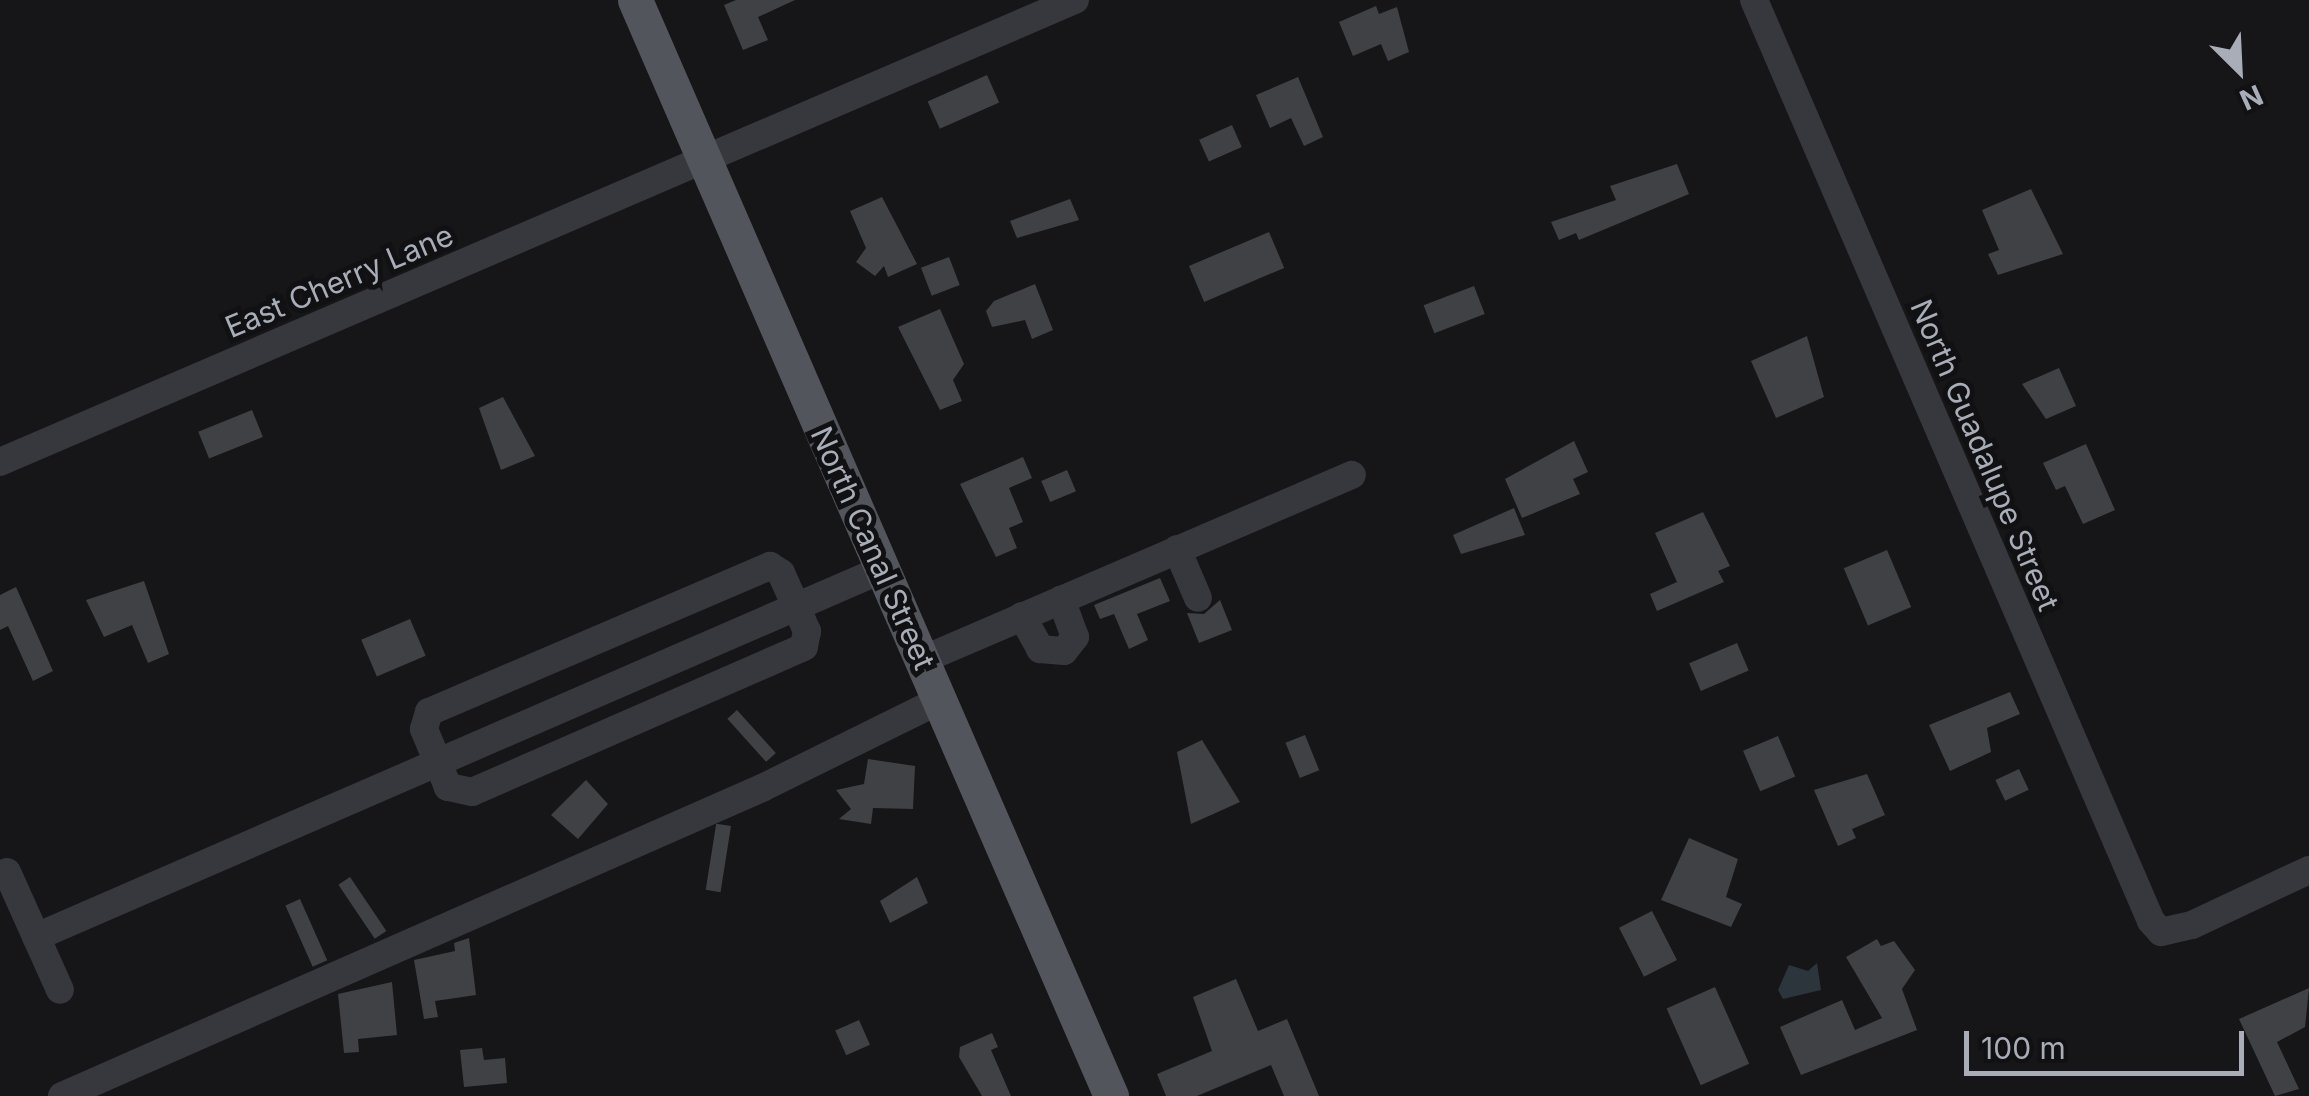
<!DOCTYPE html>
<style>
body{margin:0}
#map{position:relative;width:2309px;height:1096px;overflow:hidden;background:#161618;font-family:Inter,sans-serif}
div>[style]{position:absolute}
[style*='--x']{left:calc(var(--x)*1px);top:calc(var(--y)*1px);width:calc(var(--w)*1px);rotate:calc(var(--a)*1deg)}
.water>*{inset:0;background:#2c353c}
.building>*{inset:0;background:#404145;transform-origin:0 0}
.minor>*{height:28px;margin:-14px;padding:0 14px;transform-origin:14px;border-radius:14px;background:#37383d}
.major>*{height:35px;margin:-17.5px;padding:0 17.5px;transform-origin:17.5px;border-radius:17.5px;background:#53555c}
span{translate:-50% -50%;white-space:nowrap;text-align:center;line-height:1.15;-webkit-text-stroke:10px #111113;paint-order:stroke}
.street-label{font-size:30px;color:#a8adb8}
.north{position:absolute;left:2189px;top:20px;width:100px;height:100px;-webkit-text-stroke:8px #111113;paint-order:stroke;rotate:156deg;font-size:28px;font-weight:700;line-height:40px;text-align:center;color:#a8adb8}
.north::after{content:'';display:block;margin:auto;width:35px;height:45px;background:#a8adb8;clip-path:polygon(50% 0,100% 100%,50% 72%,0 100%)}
.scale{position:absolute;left:1964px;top:1031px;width:280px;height:45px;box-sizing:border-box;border:5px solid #a8adb8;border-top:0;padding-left:12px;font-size:30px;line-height:35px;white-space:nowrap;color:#a8adb8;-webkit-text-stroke:8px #111113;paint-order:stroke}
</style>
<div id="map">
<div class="water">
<i style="clip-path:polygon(1817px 963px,1821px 990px,1783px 999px,1778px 990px,1789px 965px,1808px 971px)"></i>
</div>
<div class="building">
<i style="clip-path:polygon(736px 0,795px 0,758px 17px,768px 40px,743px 50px,724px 5px)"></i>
<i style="clip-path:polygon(1376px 6px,1379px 14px,1397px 7px,1409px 52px,1388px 61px,1381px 44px,1353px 56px,1339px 22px)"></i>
<i style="left:987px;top:75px;width:30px;height:65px;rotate:66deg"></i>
<i style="clip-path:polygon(1298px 77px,1323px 137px,1304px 146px,1291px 118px,1270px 128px,1256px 95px)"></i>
<i style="left:1232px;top:125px;width:24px;height:36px;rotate:66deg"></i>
<i style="clip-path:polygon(1677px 164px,1689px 194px,1579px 240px,1576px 233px,1559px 240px,1551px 222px,1616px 200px,1610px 186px)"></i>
<i style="clip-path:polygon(2031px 189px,2063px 254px,1998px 275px,1988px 254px,1999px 250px,1982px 210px)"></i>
<i style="clip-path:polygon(882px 197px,917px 264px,888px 277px,884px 266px,875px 276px,856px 262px,866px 248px,850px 211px)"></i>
<i style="clip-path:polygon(1070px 199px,1079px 220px,1017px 238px,1010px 221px)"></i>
<i style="left:1269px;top:232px;width:39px;height:87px;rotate:67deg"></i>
<i style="left:949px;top:257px;width:30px;height:30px;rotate:69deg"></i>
<i style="clip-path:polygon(1035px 284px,1053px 330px,1032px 339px,1025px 320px,992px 327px,986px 311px,994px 301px)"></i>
<i style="left:1474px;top:286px;width:30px;height:54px;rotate:69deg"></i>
<i style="clip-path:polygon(940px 309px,964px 364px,953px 380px,962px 401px,940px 410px,898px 327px)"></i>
<i style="clip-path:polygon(1807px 336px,1824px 397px,1776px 418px,1751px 361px)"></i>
<i style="clip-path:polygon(2059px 368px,2076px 406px,2046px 419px,2022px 384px)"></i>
<i style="clip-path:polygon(503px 397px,535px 456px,501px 470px,479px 408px)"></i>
<i style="left:252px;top:410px;width:29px;height:58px;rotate:68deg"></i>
<i style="clip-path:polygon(1574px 441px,1588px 472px,1573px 479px,1580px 494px,1522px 518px,1505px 479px)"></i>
<i style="clip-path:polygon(2086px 444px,2115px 510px,2083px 524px,2065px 486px,2056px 490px,2043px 463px)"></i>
<i style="clip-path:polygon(1023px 457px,1032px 478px,1009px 488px,1023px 522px,1009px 528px,1017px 548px,996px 557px,960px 484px)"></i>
<i style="left:1067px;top:470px;width:23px;height:28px;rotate:67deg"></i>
<i style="clip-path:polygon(1514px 508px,1525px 535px,1461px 554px,1453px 535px)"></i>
<i style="clip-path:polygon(1703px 512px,1730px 566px,1718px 571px,1724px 582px,1657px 611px,1650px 594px,1677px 582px,1655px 533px)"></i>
<i style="left:1887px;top:550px;width:62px;height:47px;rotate:67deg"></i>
<i style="clip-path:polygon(1160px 578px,1170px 601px,1137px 614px,1148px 640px,1129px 649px,1114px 614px,1100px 619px,1094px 605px)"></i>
<i style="clip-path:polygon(144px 581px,169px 654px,148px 663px,132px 625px,104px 637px,86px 600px)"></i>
<i style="clip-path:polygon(16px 587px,53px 671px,33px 681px,8px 626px,0 630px,0 595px)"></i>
<i style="clip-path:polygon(1220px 600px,1232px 630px,1199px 643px,1187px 613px,1204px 614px)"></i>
<i style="left:410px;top:619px;width:40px;height:53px;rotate:67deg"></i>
<i style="left:1737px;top:643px;width:30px;height:52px;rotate:67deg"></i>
<i style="clip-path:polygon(2010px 692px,2020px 714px,1987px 728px,1991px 752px,1950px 771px,1929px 725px)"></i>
<i style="left:737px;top:710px;width:58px;height:13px;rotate:48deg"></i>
<i style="left:1305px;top:735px;width:38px;height:21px;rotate:68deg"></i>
<i style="left:1778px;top:736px;width:44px;height:38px;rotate:67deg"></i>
<i style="clip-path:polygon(1202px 740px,1240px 802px,1191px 824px,1177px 752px)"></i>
<i style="clip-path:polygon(868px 759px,915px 766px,913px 809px,873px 808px,871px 824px,839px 819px,851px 809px,836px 790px,864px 784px)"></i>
<i style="left:2019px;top:769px;width:23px;height:26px;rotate:65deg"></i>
<i style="clip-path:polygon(1867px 774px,1885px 815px,1852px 829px,1856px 838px,1838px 846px,1814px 790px)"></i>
<i style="clip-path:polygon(586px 780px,608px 804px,578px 839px,551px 815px)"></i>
<i style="left:731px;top:826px;width:67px;height:15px;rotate:99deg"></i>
<i style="clip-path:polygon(1689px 838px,1738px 859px,1726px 897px,1742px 904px,1731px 927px,1661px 900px)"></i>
<i style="left:350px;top:877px;width:65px;height:14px;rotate:56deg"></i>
<i style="clip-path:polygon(917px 877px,928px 903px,890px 923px,880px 901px)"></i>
<i style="left:300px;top:899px;width:67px;height:16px;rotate:66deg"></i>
<i style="left:1652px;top:911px;width:55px;height:37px;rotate:63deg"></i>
<i style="clip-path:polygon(469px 938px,476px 995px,435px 1001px,438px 1017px,424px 1019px,414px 960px,455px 951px,454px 943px)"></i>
<i style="clip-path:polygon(1877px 939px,1881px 946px,1894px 941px,1915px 970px,1902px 989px,1917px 1030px,1801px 1075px,1780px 1027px,1842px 1000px,1855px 1030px,1882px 1018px,1846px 957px)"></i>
<i style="clip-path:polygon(1236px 979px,1258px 1031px,1287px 1019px,1319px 1096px,1284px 1096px,1271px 1065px,1197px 1096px,1166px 1096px,1157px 1074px,1212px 1051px,1193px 997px)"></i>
<i style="clip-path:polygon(392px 982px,397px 1035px,358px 1039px,359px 1052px,344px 1053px,338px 994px)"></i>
<i style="left:1715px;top:987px;width:84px;height:53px;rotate:66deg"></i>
<i style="clip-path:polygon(2309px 988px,2305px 1027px,2277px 1042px,2299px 1089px,2275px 1096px,2239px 1019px)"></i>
<i style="left:859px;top:1020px;width:27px;height:26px;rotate:66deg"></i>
<i style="clip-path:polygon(992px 1033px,998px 1047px,991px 1050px,1011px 1096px,982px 1096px,959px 1057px,960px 1047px)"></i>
<i style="clip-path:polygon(482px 1048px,484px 1060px,505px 1058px,507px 1083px,464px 1087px,460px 1050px)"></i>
</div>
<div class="minor">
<i style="--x:1754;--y:0;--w:1003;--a:66.68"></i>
<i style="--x:2151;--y:921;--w:15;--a:48"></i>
<i style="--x:2161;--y:932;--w:32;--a:-13"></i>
<i style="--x:2192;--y:925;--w:129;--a:-25.2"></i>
<i style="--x:0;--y:462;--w:1170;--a:-23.26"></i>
<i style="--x:1177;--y:549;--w:53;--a:66.8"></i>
<i style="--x:770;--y:566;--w:13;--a:32"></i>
<i style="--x:781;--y:573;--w:64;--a:65.9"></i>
<i style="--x:807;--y:631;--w:16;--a:101"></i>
<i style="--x:804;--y:647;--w:362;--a:156.4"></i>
<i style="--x:472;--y:792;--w:25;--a:-168"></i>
<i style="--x:448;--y:787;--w:63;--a:-112.5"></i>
<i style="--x:424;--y:729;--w:18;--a:-74"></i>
<i style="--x:429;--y:712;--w:371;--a:-23.2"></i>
<i style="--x:1022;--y:616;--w:38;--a:61"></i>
<i style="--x:1040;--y:649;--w:24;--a:5"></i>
<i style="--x:1064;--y:651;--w:18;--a:-52"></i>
<i style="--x:1075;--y:637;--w:40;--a:-110.2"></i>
<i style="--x:922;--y:660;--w:468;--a:-23.3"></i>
<i style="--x:7;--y:872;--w:129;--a:65.8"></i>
<i style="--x:36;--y:937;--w:923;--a:-23.48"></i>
<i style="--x:62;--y:1096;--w:765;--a:-23.75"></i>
<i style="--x:762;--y:788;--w:199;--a:-26.3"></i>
</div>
<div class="major">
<i style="--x:635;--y:0;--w:1195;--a:66.52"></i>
</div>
<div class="street-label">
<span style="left:339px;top:281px;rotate:-23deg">East Cherry Lane</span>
<span style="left:1985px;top:455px;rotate:67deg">North Guadalupe Street</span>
<span style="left:873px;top:548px;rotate:66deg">North Canal Street</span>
</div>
<div class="north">N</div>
<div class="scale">100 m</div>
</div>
